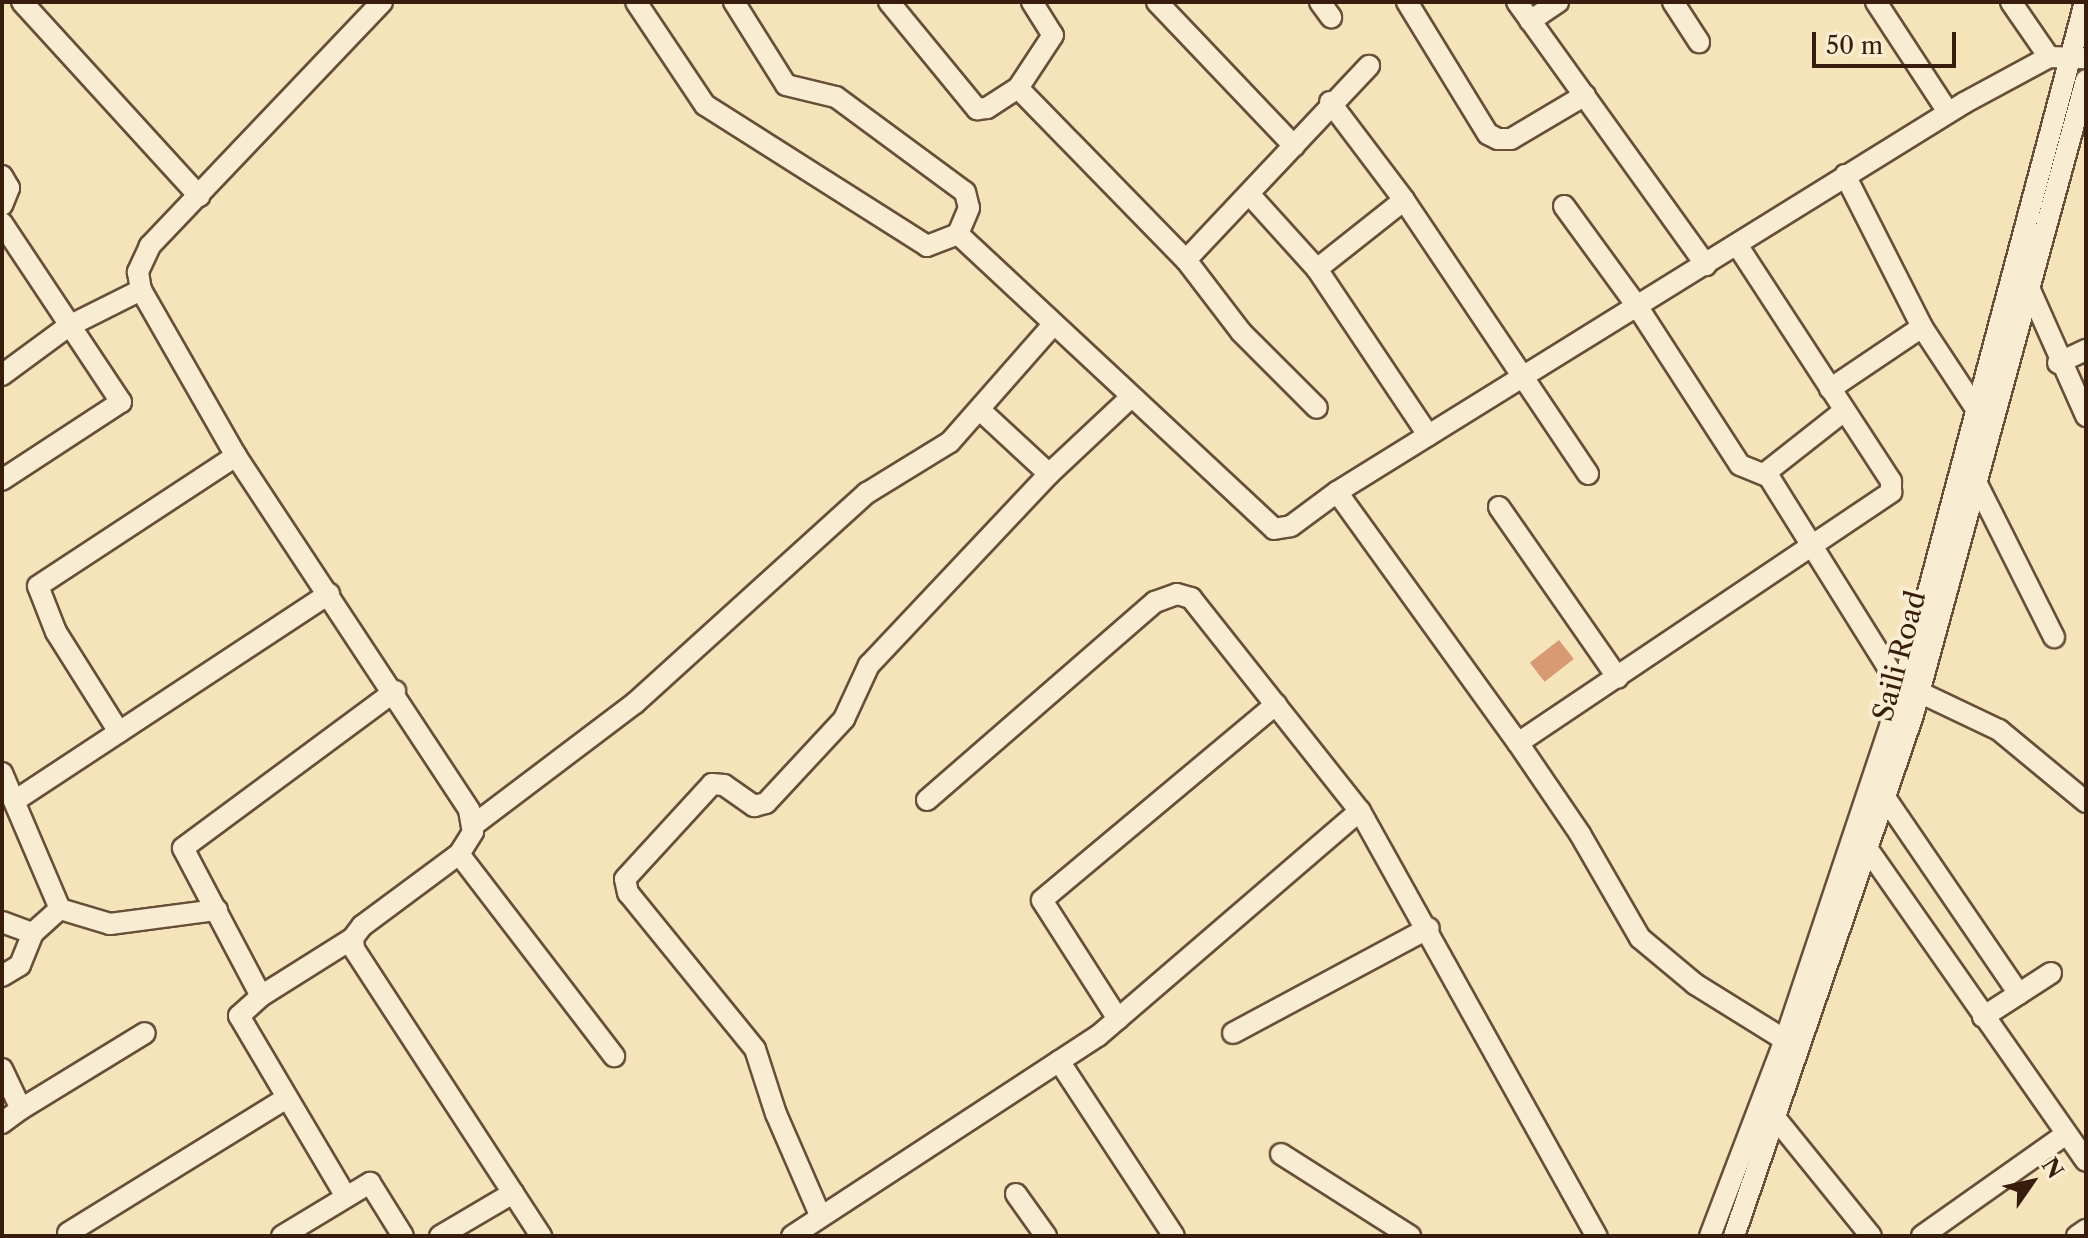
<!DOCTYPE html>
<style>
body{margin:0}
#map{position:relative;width:2088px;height:1238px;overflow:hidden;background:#f5e4ba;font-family:"Libre Caslon Text",serif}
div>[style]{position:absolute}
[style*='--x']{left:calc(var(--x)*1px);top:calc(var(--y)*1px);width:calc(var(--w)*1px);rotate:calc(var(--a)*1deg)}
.building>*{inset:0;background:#d79a73;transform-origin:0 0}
.roads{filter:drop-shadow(2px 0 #674f39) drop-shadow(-2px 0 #674f39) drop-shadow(0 2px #674f39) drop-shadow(0 -2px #674f39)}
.minor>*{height:20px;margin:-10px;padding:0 10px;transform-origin:10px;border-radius:10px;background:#f8edd2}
span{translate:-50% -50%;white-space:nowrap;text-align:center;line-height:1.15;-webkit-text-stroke:8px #f8edd2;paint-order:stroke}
.street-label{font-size:28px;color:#381d0e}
.frame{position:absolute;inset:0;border:4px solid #381d0e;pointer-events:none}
.north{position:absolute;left:1992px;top:1142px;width:80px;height:80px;-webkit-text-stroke:6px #f8edd2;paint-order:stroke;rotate:56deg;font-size:22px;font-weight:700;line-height:32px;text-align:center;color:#381d0e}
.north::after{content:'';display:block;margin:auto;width:28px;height:36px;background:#381d0e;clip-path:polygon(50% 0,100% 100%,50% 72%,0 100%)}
.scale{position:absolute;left:1812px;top:32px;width:144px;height:36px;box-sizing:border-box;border:4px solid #381d0e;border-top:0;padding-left:10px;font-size:24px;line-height:28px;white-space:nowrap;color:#381d0e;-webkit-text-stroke:6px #f8edd2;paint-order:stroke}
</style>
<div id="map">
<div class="building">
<i style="left:1559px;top:640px;width:24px;height:37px;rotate:52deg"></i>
</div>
<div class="roads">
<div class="minor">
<i style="--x:22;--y:2;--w:263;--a:47.6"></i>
<i style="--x:382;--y:2;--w:337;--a:133.6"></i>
<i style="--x:150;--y:246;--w:29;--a:115"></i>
<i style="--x:138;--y:272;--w:18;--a:81"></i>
<i style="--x:141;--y:290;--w:191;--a:60.2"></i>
<i style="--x:236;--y:456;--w:424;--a:56.6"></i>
<i style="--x:469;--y:810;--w:22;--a:80"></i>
<i style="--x:473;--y:832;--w:26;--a:122"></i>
<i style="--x:459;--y:854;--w:121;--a:143.4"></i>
<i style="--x:362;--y:926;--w:15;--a:127"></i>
<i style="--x:353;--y:938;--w:11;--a:85"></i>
<i style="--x:354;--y:949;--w:343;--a:56.9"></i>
<i style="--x:636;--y:2;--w:124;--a:56.2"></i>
<i style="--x:705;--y:105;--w:263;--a:32.4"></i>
<i style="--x:927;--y:246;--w:33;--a:-21"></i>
<i style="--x:958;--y:234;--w:432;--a:43"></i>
<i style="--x:1274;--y:529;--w:17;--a:-10"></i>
<i style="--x:1291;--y:526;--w:57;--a:-36.5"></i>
<i style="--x:1337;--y:492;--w:738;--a:-31.82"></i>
<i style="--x:1964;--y:103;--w:97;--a:-28.4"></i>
<i style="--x:2049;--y:57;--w:37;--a:2"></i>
<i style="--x:734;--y:2;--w:98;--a:57.9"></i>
<i style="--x:786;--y:85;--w:51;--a:13.5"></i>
<i style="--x:836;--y:97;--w:160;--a:36.4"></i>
<i style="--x:965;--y:192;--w:16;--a:76"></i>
<i style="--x:969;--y:208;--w:28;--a:113"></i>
<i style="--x:889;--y:2;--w:139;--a:50.6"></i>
<i style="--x:977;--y:109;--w:10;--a:-6"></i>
<i style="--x:987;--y:108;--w:37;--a:-33"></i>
<i style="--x:1032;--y:2;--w:39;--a:58"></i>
<i style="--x:1053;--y:35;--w:64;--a:123.4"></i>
<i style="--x:1018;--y:88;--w:240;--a:45.7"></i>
<i style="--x:1186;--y:260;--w:91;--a:52.6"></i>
<i style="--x:1241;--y:332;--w:107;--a:45"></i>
<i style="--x:1157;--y:2;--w:199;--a:46.4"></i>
<i style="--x:1320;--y:2;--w:19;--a:54"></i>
<i style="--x:1407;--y:2;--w:155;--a:58.5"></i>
<i style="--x:1488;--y:134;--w:11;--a:27"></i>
<i style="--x:1498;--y:139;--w:13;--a:0"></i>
<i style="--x:1511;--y:139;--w:86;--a:-30.7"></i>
<i style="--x:1517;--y:2;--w:324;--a:54.3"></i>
<i style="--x:1673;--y:2;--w:48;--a:57"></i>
<i style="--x:1876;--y:2;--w:131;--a:56.8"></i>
<i style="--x:2011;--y:2;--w:67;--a:55.4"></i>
<i style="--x:1530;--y:21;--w:34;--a:-34"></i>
<i style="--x:1330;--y:102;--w:123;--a:52.9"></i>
<i style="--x:1404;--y:200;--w:330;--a:56.1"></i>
<i style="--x:1845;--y:175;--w:170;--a:63.1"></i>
<i style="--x:1922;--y:327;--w:95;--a:56.6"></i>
<i style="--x:2;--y:176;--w:14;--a:60"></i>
<i style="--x:9;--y:188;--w:18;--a:112"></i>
<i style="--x:1251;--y:196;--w:98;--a:47.9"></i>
<i style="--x:1317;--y:269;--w:200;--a:56.2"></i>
<i style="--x:1564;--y:206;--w:124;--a:53.9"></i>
<i style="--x:1637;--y:306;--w:189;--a:57.1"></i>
<i style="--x:1740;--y:465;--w:31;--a:22"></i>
<i style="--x:1769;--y:477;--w:251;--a:58"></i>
<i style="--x:2;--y:223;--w:215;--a:56.4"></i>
<i style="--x:121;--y:402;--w:142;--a:146.8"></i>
<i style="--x:1186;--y:260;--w:267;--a:-46.7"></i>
<i style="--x:1317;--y:269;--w:111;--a:-38.4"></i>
<i style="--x:2026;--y:281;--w:148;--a:66"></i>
<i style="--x:2058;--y:363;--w:31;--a:-25"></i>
<i style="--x:2;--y:375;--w:81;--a:-36.4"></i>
<i style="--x:67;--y:327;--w:83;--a:-26.6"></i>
<i style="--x:1830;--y:389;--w:111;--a:-34"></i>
<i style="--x:980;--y:410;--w:94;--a:42.8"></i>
<i style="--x:1764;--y:474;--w:102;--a:-38.2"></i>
<i style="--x:1975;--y:480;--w:176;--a:63.3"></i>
<i style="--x:1337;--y:492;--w:309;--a:54.2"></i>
<i style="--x:1518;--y:743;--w:110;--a:55.7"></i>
<i style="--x:1580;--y:834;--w:120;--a:60"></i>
<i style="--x:1640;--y:938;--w:72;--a:39.9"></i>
<i style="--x:1695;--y:984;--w:106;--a:31.9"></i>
<i style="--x:1499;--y:507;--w:208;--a:55.2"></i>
<i style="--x:1919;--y:692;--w:89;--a:25.4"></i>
<i style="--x:1999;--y:730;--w:113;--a:39.6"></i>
<i style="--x:119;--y:732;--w:118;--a:-122.2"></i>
<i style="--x:56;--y:632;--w:49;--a:-111.4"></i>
<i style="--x:38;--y:586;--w:237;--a:-33.3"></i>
<i style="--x:1518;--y:743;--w:450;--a:-33.9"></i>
<i style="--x:1891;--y:492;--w:11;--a:-90"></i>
<i style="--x:1891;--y:481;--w:282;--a:-123.1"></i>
<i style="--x:2;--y:773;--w:148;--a:66.9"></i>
<i style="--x:1886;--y:799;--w:236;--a:55.7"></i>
<i style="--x:16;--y:800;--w:375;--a:-33.4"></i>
<i style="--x:927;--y:800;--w:302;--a:-41"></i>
<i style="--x:1155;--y:602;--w:23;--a:-20"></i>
<i style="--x:1177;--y:594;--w:15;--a:16"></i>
<i style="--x:1191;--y:598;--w:272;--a:51.6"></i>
<i style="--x:1360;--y:811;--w:487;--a:60.9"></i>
<i style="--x:475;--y:824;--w:201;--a:-37.1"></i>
<i style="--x:635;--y:703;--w:313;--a:-42.2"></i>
<i style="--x:867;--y:493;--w:97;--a:-31.6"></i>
<i style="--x:950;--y:442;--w:154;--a:-48.7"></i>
<i style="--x:1869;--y:851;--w:378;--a:55"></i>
<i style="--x:459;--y:854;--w:255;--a:52.5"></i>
<i style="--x:2;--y:922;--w:33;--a:20"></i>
<i style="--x:2;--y:976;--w:21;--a:-31"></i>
<i style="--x:20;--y:965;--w:35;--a:-68"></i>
<i style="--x:33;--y:933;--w:36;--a:-42"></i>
<i style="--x:60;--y:909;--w:52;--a:16.7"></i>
<i style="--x:110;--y:924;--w:108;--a:-7.5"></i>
<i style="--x:261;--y:996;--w:167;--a:-117.8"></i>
<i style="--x:183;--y:848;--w:264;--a:-36.5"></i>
<i style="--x:1983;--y:1017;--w:81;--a:-32.9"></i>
<i style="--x:1118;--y:1019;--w:141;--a:-122.6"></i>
<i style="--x:1042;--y:900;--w:305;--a:-39.9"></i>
<i style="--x:1233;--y:1033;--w:222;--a:-28.2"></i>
<i style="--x:1059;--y:1061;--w:209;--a:56.7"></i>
<i style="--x:2;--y:1069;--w:44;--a:64.6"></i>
<i style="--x:21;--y:1109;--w:24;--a:144"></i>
<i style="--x:21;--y:1109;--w:145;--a:-31.5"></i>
<i style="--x:1777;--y:1120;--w:149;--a:51"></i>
<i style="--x:1281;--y:1154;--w:153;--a:32.4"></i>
<i style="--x:1016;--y:1194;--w:52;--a:54.5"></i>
<i style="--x:345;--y:1195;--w:208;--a:-120.6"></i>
<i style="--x:239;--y:1016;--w:30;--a:-42"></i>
<i style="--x:261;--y:996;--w:109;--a:-32.2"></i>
<i style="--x:820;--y:1215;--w:110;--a:-113.5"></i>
<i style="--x:776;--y:1114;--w:68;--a:-107.9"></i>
<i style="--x:755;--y:1049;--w:201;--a:-129.1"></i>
<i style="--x:628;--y:893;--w:14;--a:-102"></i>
<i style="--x:625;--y:879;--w:129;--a:-47.5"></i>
<i style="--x:712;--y:784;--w:12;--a:5"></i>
<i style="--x:724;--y:785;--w:37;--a:35"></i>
<i style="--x:754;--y:806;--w:12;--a:-14"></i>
<i style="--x:766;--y:803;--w:115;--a:-47.1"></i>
<i style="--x:844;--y:719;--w:60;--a:-65.2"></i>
<i style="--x:869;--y:665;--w:262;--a:-46.7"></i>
<i style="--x:1049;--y:474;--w:111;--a:-43.2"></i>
<i style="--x:68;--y:1233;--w:257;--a:-31.7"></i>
<i style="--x:282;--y:1236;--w:103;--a:-31.1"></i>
<i style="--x:370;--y:1183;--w:62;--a:58.1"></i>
<i style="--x:440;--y:1236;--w:85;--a:-30.5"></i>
<i style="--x:792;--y:1236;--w:366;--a:-33.2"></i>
<i style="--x:1098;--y:1036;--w:345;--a:-40.7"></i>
<i style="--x:1710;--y:1236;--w:210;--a:-69.1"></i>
<i style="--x:1785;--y:1040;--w:369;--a:-71.5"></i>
<i style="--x:1902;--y:690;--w:712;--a:-75.1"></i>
<i style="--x:1734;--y:1236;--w:551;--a:-71.04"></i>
<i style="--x:1913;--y:715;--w:658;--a:-74.76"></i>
<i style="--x:1922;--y:1236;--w:176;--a:-35.3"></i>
<i style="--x:2077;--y:1236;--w:11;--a:-34"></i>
</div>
</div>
<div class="street-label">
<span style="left:1899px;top:656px;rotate:-75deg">Saili Road</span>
</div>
<div class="frame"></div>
<div class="north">N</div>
<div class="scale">50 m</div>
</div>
